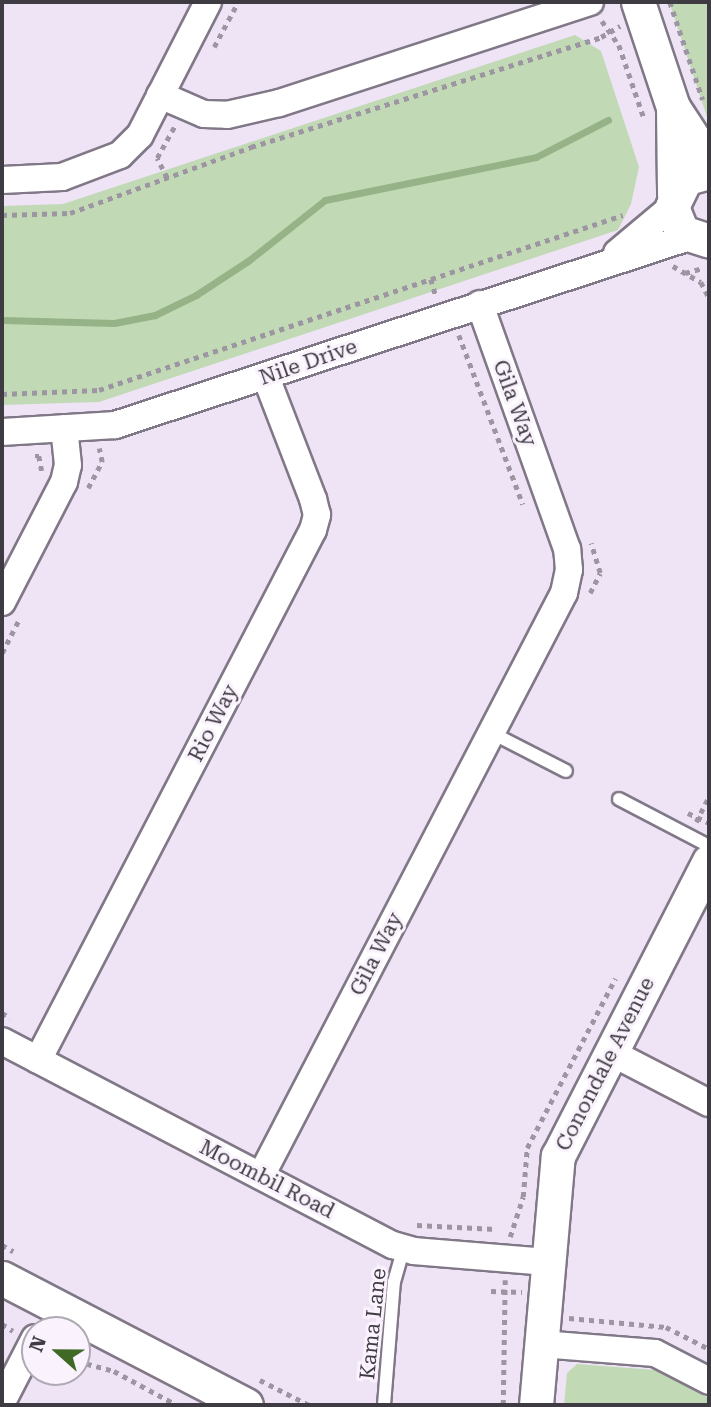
<!DOCTYPE html>
<style>
body{margin:0}
#map{position:relative;width:711px;height:1407px;overflow:hidden;background:#efe4f6;font-family:"Roboto Serif",serif}
div>[style]{position:absolute}
[style*='--x']{left:calc(var(--x)*1px);top:calc(var(--y)*1px);width:calc(var(--w)*1px);rotate:calc(var(--a)*1deg)}
.green>*{inset:0;background:#c1dab5}
.stream>*{height:7px;margin:-3.5px;padding:0 3.5px;transform-origin:3.5px;border-radius:3.5px;background:#96b387}
.path>*{height:4.5px;margin-top:-2.25px;transform-origin:0;background:repeating-linear-gradient(90deg,#9d95a2 0 5px,transparent 0 10px)}
.roads{filter:drop-shadow(2px 0 #817887) drop-shadow(-2px 0 #817887) drop-shadow(0 2px #817887) drop-shadow(0 -2px #817887)}
.service>*{height:12px;margin:-6px;padding:0 6px;transform-origin:6px;border-radius:6px;background:#fff}
.minor>*{height:26px;margin:-13px;padding:0 13px;transform-origin:13px;border-radius:13px;background:#fff}
.tertiary>*{height:33px;margin:-16.5px;padding:0 16.5px;transform-origin:16.5px;border-radius:16.5px;background:#fff}
span{translate:-50% -50%;white-space:nowrap;text-align:center;line-height:1.15;-webkit-text-stroke:6px #faf3fe;paint-order:stroke}
.street-label{font-size:21px;color:#3f3b42}
.frame{position:absolute;inset:0;border:4px solid #3f3b42;pointer-events:none}
.north{position:absolute;left:21px;top:1316px;width:70px;height:70px;box-sizing:border-box;background:#faf3fe;border:2px solid #afa9b3;border-radius:50%;rotate:291deg;font-size:19px;font-weight:700;line-height:28px;text-align:center;color:#3f3b42}
.north::after{content:'';display:block;margin:auto;width:24px;height:32px;background:#406926;clip-path:polygon(50% 0,100% 100%,50% 72%,0 100%)}
</style>
<div id="map">
<div class="green">
<i style="clip-path:polygon(669px 2px,709px 2px,709px 123px)"></i>
<i style="clip-path:polygon(575px 35px,601px 51px,639px 167px,631px 204px,618px 230px,99px 402px,2px 405px,2px 206px,63px 204px)"></i>
<i style="clip-path:polygon(577px 1364px,655px 1370px,709px 1398px,709px 1405px,564px 1405px,567px 1373px)"></i>
</div>
<div class="stream">
<i style="--x:2;--y:320;--w:112;--a:1.5"></i>
<i style="--x:114;--y:323;--w:42;--a:-11"></i>
<i style="--x:155;--y:315;--w:46;--a:-26"></i>
<i style="--x:196;--y:295;--w:62;--a:-33.2"></i>
<i style="--x:248;--y:261;--w:98;--a:-38.4"></i>
<i style="--x:325;--y:200;--w:215;--a:-11.5"></i>
<i style="--x:536;--y:157;--w:81;--a:-27.2"></i>
</div>
<div class="path">
<i style="--x:670;--y:2;--w:103;--a:71.4"></i>
<i style="--x:602;--y:21;--w:29;--a:55"></i>
<i style="--x:619;--y:45;--w:77;--a:71.1"></i>
<i style="--x:214;--y:47;--w:51;--a:-61.9"></i>
<i style="--x:167;--y:178;--w:22;--a:-117"></i>
<i style="--x:157;--y:158;--w:38;--a:-61"></i>
<i style="--x:2;--y:215;--w:68;--a:-1.7"></i>
<i style="--x:70;--y:213;--w:193;--a:-20"></i>
<i style="--x:251;--y:147;--w:367;--a:-17.4"></i>
<i style="--x:601;--y:37;--w:22;--a:-30"></i>
<i style="--x:673;--y:266;--w:32;--a:30"></i>
<i style="--x:701;--y:282;--w:18;--a:63"></i>
<i style="--x:685;--y:273;--w:18;--a:-16"></i>
<i style="--x:431;--y:279;--w:19;--a:74"></i>
<i style="--x:459;--y:335;--w:181;--a:69.3"></i>
<i style="--x:2;--y:394;--w:97;--a:-2.4"></i>
<i style="--x:99;--y:390;--w:552;--a:-18.47"></i>
<i style="--x:35;--y:456;--w:4;--a:0"></i>
<i style="--x:39;--y:456;--w:15;--a:79"></i>
<i style="--x:88;--y:488;--w:30;--a:-62"></i>
<i style="--x:102;--y:462;--w:14;--a:-102"></i>
<i style="--x:590;--y:593;--w:22;--a:-63"></i>
<i style="--x:600;--y:573;--w:31;--a:-107"></i>
<i style="--x:2;--y:653;--w:37;--a:-63"></i>
<i style="--x:688;--y:813;--w:23;--a:25"></i>
<i style="--x:696;--y:822;--w:28;--a:-63"></i>
<i style="--x:2;--y:1013;--w:10;--a:29"></i>
<i style="--x:417;--y:1225;--w:79;--a:2.9"></i>
<i style="--x:510;--y:1237;--w:42;--a:-72"></i>
<i style="--x:523;--y:1197;--w:49;--a:-85.3"></i>
<i style="--x:527;--y:1148;--w:191;--a:-62.5"></i>
<i style="--x:2;--y:1245;--w:13;--a:29"></i>
<i style="--x:491;--y:1291;--w:31;--a:2"></i>
<i style="--x:569;--y:1318;--w:97;--a:5.3"></i>
<i style="--x:666;--y:1327;--w:48;--a:27.1"></i>
<i style="--x:2;--y:1324;--w:13;--a:32"></i>
<i style="--x:77;--y:1361;--w:38;--a:15"></i>
<i style="--x:114;--y:1371;--w:72;--a:28.4"></i>
<i style="--x:260;--y:1380;--w:55;--a:27"></i>
<i style="--x:503;--y:1405;--w:125;--a:-89.1"></i>
</div>
<div class="roads">
<div class="service">
<i style="--x:492;--y:733;--w:83;--a:27.2"></i>
<i style="--x:619;--y:799;--w:102;--a:27.6"></i>
<i style="--x:384;--y:1405;--w:123;--a:-85.4"></i>
<i style="--x:394;--y:1282;--w:35;--a:-74"></i>
</div>
<div class="minor">
<i style="--x:160;--y:95;--w:48;--a:23.4"></i>
<i style="--x:204;--y:114;--w:23;--a:2"></i>
<i style="--x:227;--y:115;--w:53;--a:-13"></i>
<i style="--x:279;--y:103;--w:327;--a:-18"></i>
<i style="--x:2;--y:180;--w:60;--a:-2.9"></i>
<i style="--x:62;--y:177;--w:62;--a:-20.8"></i>
<i style="--x:120;--y:155;--w:28;--a:-45"></i>
<i style="--x:140;--y:135;--w:149;--a:-62.9"></i>
<i style="--x:617;--y:253;--w:72;--a:-39.9"></i>
<i style="--x:2;--y:432;--w:113;--a:-3.5"></i>
<i style="--x:115;--y:425;--w:604;--a:-18.13"></i>
<i style="--x:2;--y:602;--w:135;--a:-62.7"></i>
<i style="--x:64;--y:482;--w:17;--a:-77"></i>
<i style="--x:68;--y:465;--w:37;--a:-96"></i>
<i style="--x:2;--y:1041;--w:441;--a:27.6"></i>
<i style="--x:393;--y:1245;--w:22;--a:16"></i>
<i style="--x:414;--y:1251;--w:133;--a:4.7"></i>
<i style="--x:610;--y:1052;--w:111;--a:27.3"></i>
<i style="--x:38;--y:1060;--w:597;--a:-62.58"></i>
<i style="--x:313;--y:530;--w:16;--a:-75"></i>
<i style="--x:317;--y:515;--w:16;--a:-104"></i>
<i style="--x:313;--y:499;--w:131;--a:-111.1"></i>
<i style="--x:261;--y:1176;--w:657;--a:-62.54"></i>
<i style="--x:564;--y:593;--w:24;--a:-78"></i>
<i style="--x:569;--y:570;--w:21;--a:-95"></i>
<i style="--x:567;--y:549;--w:260;--a:-109.6"></i>
<i style="--x:541;--y:1344;--w:114;--a:4.5"></i>
<i style="--x:655;--y:1353;--w:61;--a:27.4"></i>
<i style="--x:2;--y:1402;--w:72;--a:-62.7"></i>
</div>
<div class="tertiary">
<i style="--x:638;--y:2;--w:111;--a:71.6"></i>
<i style="--x:673;--y:107;--w:88;--a:89.3"></i>
<i style="--x:673;--y:107;--w:66;--a:56.8"></i>
<i style="--x:709;--y:172;--w:24;--a:165"></i>
<i style="--x:686;--y:178;--w:32;--a:116"></i>
<i style="--x:672;--y:207;--w:27;--a:68"></i>
<i style="--x:682;--y:232;--w:28;--a:18"></i>
<i style="--x:2;--y:1278;--w:275;--a:27.5"></i>
<i style="--x:536;--y:1405;--w:250;--a:-85"></i>
<i style="--x:558;--y:1156;--w:331;--a:-62.9"></i>
</div>
</div>
<div class="street-label">
<span style="left:308px;top:362px;rotate:-19deg">Nile Drive</span>
<span style="left:515px;top:403px;rotate:70deg">Gila Way</span>
<span style="left:213px;top:723px;rotate:-63deg">Rio Way</span>
<span style="left:376px;top:954px;rotate:-63deg">Gila Way</span>
<span style="left:605px;top:1064px;rotate:-63deg">Conondale Avenue</span>
<span style="left:267px;top:1179px;rotate:27deg">Moombil Road</span>
<span style="left:373px;top:1324px;rotate:-84deg">Kama Lane</span>
</div>
<div class="frame"></div>
<div class="north">N</div>
</div>
